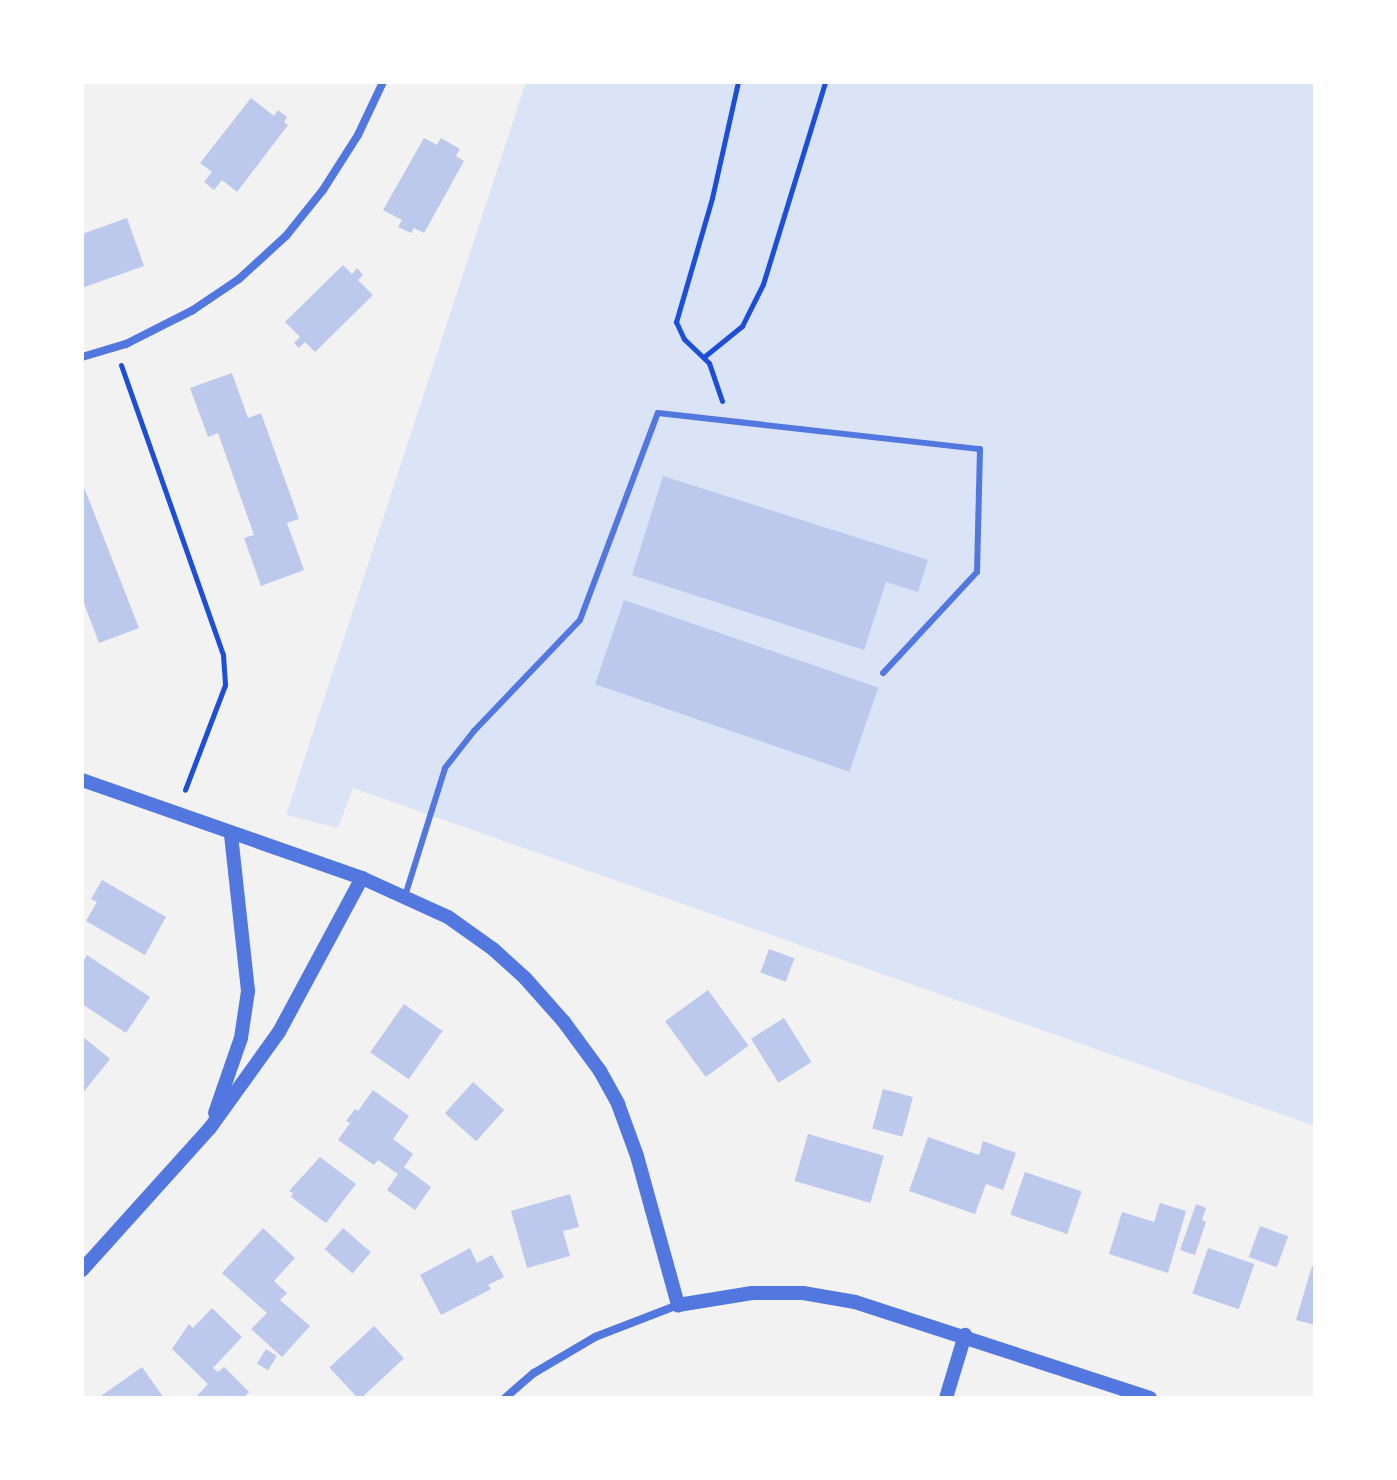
<!DOCTYPE html>
<style>
body{margin:0}
#map{position:relative;width:1397px;height:1480px;overflow:hidden;background:#f2f2f2;font-family:Commissioner,sans-serif}
div>[style]{position:absolute}
[style*='--x']{left:calc(var(--x)*1px);top:calc(var(--y)*1px);width:calc(var(--w)*1px);rotate:calc(var(--a)*1deg)}
.green>*{inset:0;background:#dbe4f7}
.building>*{inset:0;background:#bdc9ec;transform-origin:0 0}
.path>*{height:5px;margin:-2.5px;padding:0 2.5px;transform-origin:2.5px;border-radius:2.5px;background:#1d4ed8}
.service>*{height:6px;margin:-3px;padding:0 3px;transform-origin:3px;border-radius:3px;background:#5277de}
.minor>*{height:8px;margin:-4px;padding:0 4px;transform-origin:4px;border-radius:4px;background:#5277de}
.tertiary>*{height:14px;margin:-7px;padding:0 7px;transform-origin:7px;border-radius:7px;background:#5277de}
span{translate:-50% -50%;white-space:nowrap;text-align:center;line-height:1.15;-webkit-text-stroke:8px #fff;paint-order:stroke}
.frame{position:absolute;inset:0;border:84px solid #fff;pointer-events:none}
</style>
<div id="map">
<div class="green">
<i style="clip-path:polygon(526px 82px,1315px 82px,1315px 1126px,353px 788px,338px 828px,286px 815px)"></i>
</div>
<div class="building">
<i style="clip-path:polygon(251px 98px,274px 116px,278px 110px,287px 117px,284px 122px,288px 125px,237px 192px,222px 180px,214px 190px,204px 182px,212px 172px,200px 163px)"></i>
<i style="clip-path:polygon(424px 138px,437px 145px,441px 138px,460px 149px,456px 156px,464px 161px,424px 233px,414px 228px,411px 233px,398px 227px,402px 220px,383px 210px)"></i>
<i style="clip-path:polygon(127px 218px,144px 266px,82px 288px,82px 234px)"></i>
<i style="clip-path:polygon(343px 265px,352px 274px,357px 268px,363px 275px,358px 280px,373px 295px,315px 352px,305px 342px,299px 348px,294px 343px,300px 337px,285px 322px)"></i>
<i style="clip-path:polygon(232px 373px,248px 418px,261px 413px,299px 519px,287px 523px,304px 570px,261px 586px,244px 538px,254px 535px,218px 433px,208px 437px,190px 388px)"></i>
<i style="clip-path:polygon(663px 476px,928px 560px,918px 592px,886px 582px,864px 650px,632px 575px)"></i>
<i style="clip-path:polygon(82px 482px,139px 628px,99px 643px,82px 598px)"></i>
<i style="left:624px;top:600px;width:269px;height:89px;rotate:19deg"></i>
<i style="clip-path:polygon(102px 880px,166px 917px,145px 955px,86px 921px,97px 902px,91px 899px)"></i>
<i style="left:769px;top:949px;width:27px;height:25px;rotate:20deg"></i>
<i style="clip-path:polygon(87px 955px,150px 997px,126px 1033px,82px 1004px,82px 963px)"></i>
<i style="left:708px;top:990px;width:69px;height:53px;rotate:54deg"></i>
<i style="left:404px;top:1004px;width:47px;height:59px;rotate:35deg"></i>
<i style="left:784px;top:1018px;width:52px;height:39px;rotate:58deg"></i>
<i style="clip-path:polygon(82px 1036px,110px 1059px,82px 1094px)"></i>
<i style="left:473px;top:1082px;width:42px;height:42px;rotate:42deg"></i>
<i style="left:883px;top:1089px;width:31px;height:41px;rotate:15deg"></i>
<i style="clip-path:polygon(373px 1090px,409px 1116px,393px 1139px,413px 1154px,404px 1167px,431px 1187px,415px 1210px,387px 1190px,398px 1174px,378px 1160px,374px 1165px,338px 1140px,350px 1123px,346px 1121px,355px 1109px,358px 1111px)"></i>
<i style="left:808px;top:1134px;width:79px;height:49px;rotate:16deg"></i>
<i style="clip-path:polygon(928px 1137px,979px 1155px,983px 1141px,1016px 1153px,1003px 1190px,986px 1184px,975px 1214px,909px 1191px)"></i>
<i style="clip-path:polygon(320px 1157px,356px 1184px,326px 1223px,291px 1197px,293px 1193px,289px 1191px)"></i>
<i style="left:1025px;top:1172px;width:60px;height:45px;rotate:19deg"></i>
<i style="clip-path:polygon(570px 1194px,579px 1227px,563px 1231px,570px 1256px,527px 1268px,511px 1211px)"></i>
<i style="clip-path:polygon(1160px 1203px,1186px 1211px,1168px 1273px,1109px 1254px,1122px 1212px,1154px 1222px)"></i>
<i style="clip-path:polygon(1196px 1204px,1206px 1208px,1202px 1220px,1206px 1222px,1195px 1255px,1180px 1250px)"></i>
<i style="left:1260px;top:1226px;width:30px;height:33px;rotate:20deg"></i>
<i style="clip-path:polygon(263px 1228px,295px 1258px,274px 1281px,287px 1293px,280px 1300px,310px 1326px,282px 1357px,251px 1329px,267px 1313px,222px 1273px)"></i>
<i style="left:343px;top:1228px;width:37px;height:28px;rotate:41deg"></i>
<i style="clip-path:polygon(470px 1248px,477px 1263px,492px 1255px,504px 1277px,488px 1285px,491px 1289px,441px 1315px,420px 1275px)"></i>
<i style="left:1208px;top:1248px;width:49px;height:48px;rotate:19deg"></i>
<i style="clip-path:polygon(1312px 1266px,1315px 1267px,1315px 1325px,1296px 1320px)"></i>
<i style="clip-path:polygon(212px 1308px,242px 1337px,213px 1368px,218px 1372px,224px 1367px,249px 1392px,243px 1398px,195px 1398px,208px 1384px,172px 1349px,189px 1324px,193px 1328px)"></i>
<i style="left:374px;top:1326px;width:44px;height:61px;rotate:47deg"></i>
<i style="left:266px;top:1349px;width:13px;height:17px;rotate:32deg"></i>
<i style="clip-path:polygon(142px 1367px,164px 1398px,98px 1398px)"></i>
</div>
<div class="path">
<i style="--x:705;--y:356;--w:48;--a:-39"></i>
<i style="--x:742;--y:326;--w:47;--a:-63.4"></i>
<i style="--x:763;--y:284;--w:211;--a:-72.9"></i>
<i style="--x:121;--y:365;--w:307;--a:70.6"></i>
<i style="--x:223;--y:655;--w:30;--a:86"></i>
<i style="--x:225;--y:685;--w:112;--a:110.9"></i>
<i style="--x:722;--y:401;--w:40;--a:-108.9"></i>
<i style="--x:709;--y:363;--w:35;--a:-136"></i>
<i style="--x:684;--y:339;--w:19;--a:-115"></i>
<i style="--x:676;--y:322;--w:129;--a:-73.8"></i>
<i style="--x:712;--y:198;--w:119;--a:-77.4"></i>
</div>
<div class="service">
<i style="--x:405;--y:896;--w:134;--a:-72.6"></i>
<i style="--x:445;--y:768;--w:47;--a:-51.9"></i>
<i style="--x:474;--y:731;--w:153;--a:-46.3"></i>
<i style="--x:580;--y:620;--w:221;--a:-69.4"></i>
<i style="--x:658;--y:413;--w:324;--a:6.4"></i>
<i style="--x:980;--y:449;--w:123;--a:91.4"></i>
<i style="--x:977;--y:572;--w:138;--a:132.9"></i>
</div>
<div class="minor">
<i style="--x:82;--y:357;--w:46;--a:-16.5"></i>
<i style="--x:126;--y:344;--w:75;--a:-26.9"></i>
<i style="--x:193;--y:310;--w:55;--a:-34"></i>
<i style="--x:239;--y:279;--w:64;--a:-42.5"></i>
<i style="--x:286;--y:236;--w:59;--a:-51.2"></i>
<i style="--x:323;--y:190;--w:65;--a:-57.5"></i>
<i style="--x:358;--y:135;--w:59;--a:-64.7"></i>
<i style="--x:505;--y:1398;--w:38;--a:-41"></i>
<i style="--x:534;--y:1373;--w:71;--a:-30.5"></i>
<i style="--x:595;--y:1337;--w:89;--a:-21.1"></i>
</div>
<div class="tertiary">
<i style="--x:82;--y:780;--w:297;--a:19.3"></i>
<i style="--x:362;--y:878;--w:94;--a:24.4"></i>
<i style="--x:448;--y:917;--w:55;--a:35.4"></i>
<i style="--x:493;--y:949;--w:43;--a:42.2"></i>
<i style="--x:525;--y:978;--w:59;--a:48.4"></i>
<i style="--x:564;--y:1022;--w:61;--a:53.7"></i>
<i style="--x:600;--y:1071;--w:38;--a:61"></i>
<i style="--x:618;--y:1104;--w:55;--a:69.9"></i>
<i style="--x:637;--y:1156;--w:155;--a:74.6"></i>
<i style="--x:678;--y:1305;--w:75;--a:-9.2"></i>
<i style="--x:752;--y:1293;--w:51;--a:0"></i>
<i style="--x:803;--y:1293;--w:53;--a:9.8"></i>
<i style="--x:855;--y:1302;--w:310;--a:18"></i>
<i style="--x:215;--y:1113;--w:79;--a:-70.9"></i>
<i style="--x:241;--y:1038;--w:48;--a:-81.5"></i>
<i style="--x:248;--y:991;--w:157;--a:-96.2"></i>
<i style="--x:82;--y:1270;--w:191;--a:-48"></i>
<i style="--x:210;--y:1128;--w:118;--a:-54.3"></i>
<i style="--x:279;--y:1032;--w:175;--a:-61.7"></i>
<i style="--x:946;--y:1398;--w:66;--a:-73.2"></i>
</div>
<div class="frame"></div>
</div>
